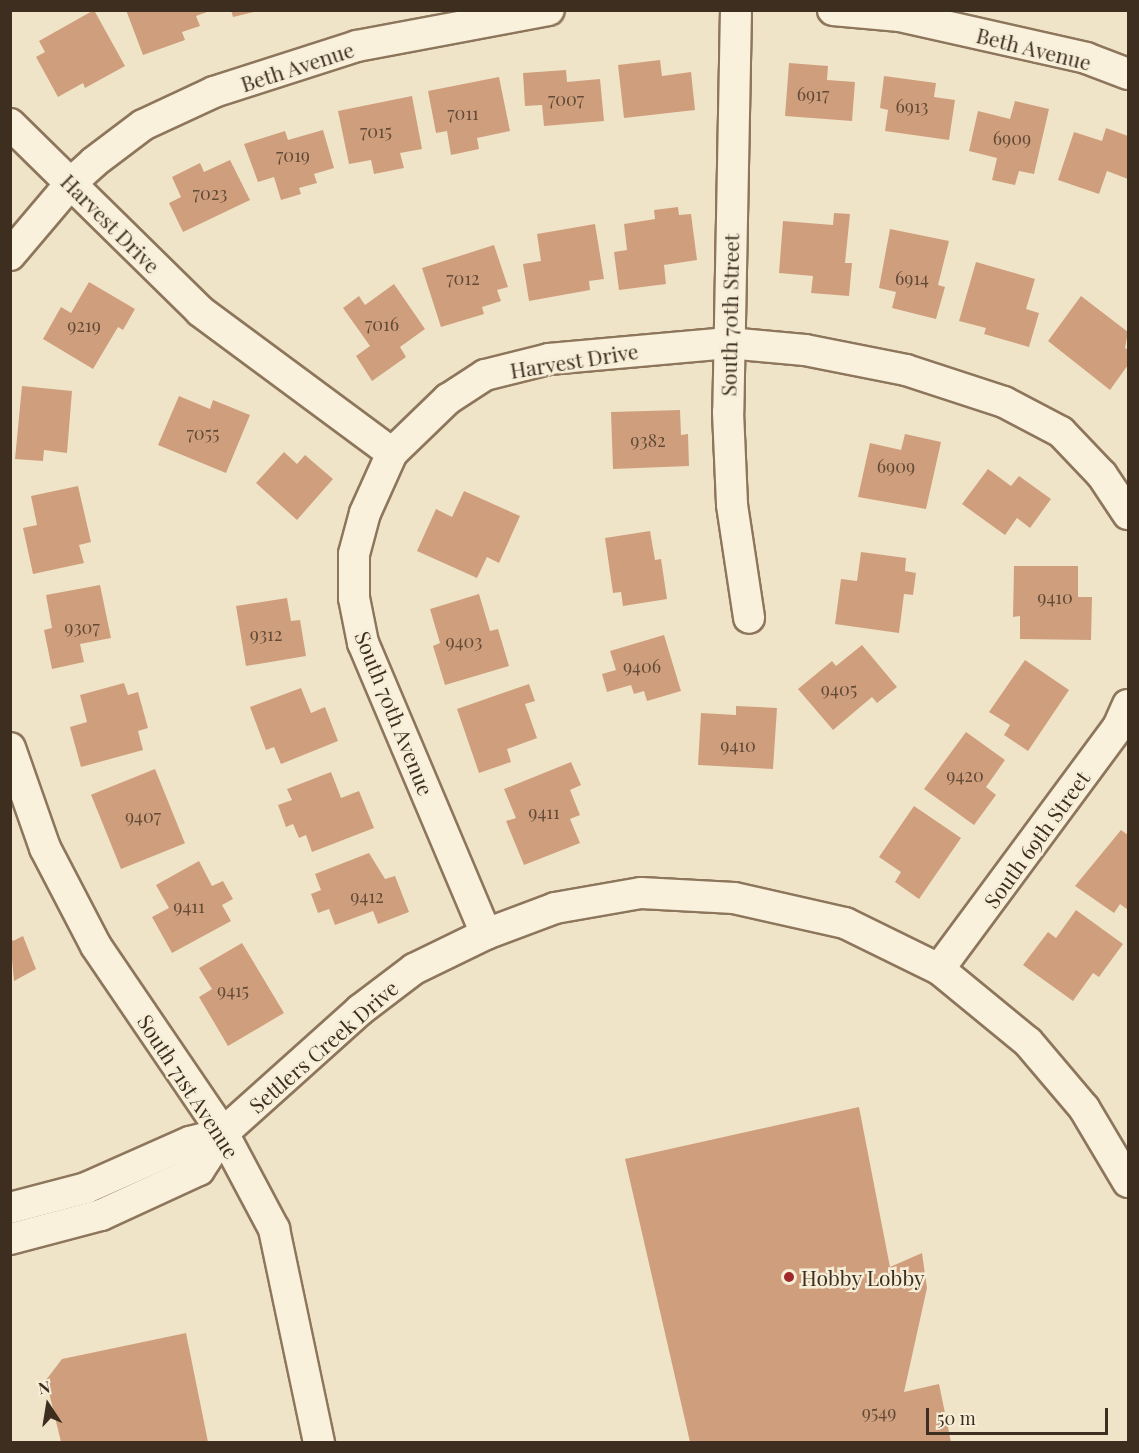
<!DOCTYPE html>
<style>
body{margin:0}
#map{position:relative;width:1139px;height:1453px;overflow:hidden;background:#f0e4c8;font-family:"Playfair Display",serif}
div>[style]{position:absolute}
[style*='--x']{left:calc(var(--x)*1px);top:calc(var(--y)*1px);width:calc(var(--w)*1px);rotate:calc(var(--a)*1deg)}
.building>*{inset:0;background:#cf9f7d;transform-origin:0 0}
.roads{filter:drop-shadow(2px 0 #8d765c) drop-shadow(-2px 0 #8d765c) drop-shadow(0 2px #8d765c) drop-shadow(0 -2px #8d765c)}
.minor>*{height:30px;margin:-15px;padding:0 15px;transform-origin:15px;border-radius:15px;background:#faf1dc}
.dots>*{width:16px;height:16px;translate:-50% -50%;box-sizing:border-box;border:3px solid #f7eed8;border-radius:50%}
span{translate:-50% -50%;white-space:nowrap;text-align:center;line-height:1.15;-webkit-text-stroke:5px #f7eed8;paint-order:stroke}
.number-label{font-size:18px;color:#624a37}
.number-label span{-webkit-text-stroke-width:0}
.street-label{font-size:21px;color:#3d2e20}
.poi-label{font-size:21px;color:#3d2e20}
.left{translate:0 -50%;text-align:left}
.frame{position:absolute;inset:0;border:12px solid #3d2e20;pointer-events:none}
.north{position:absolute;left:18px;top:1375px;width:60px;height:60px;-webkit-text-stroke:4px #f7eed8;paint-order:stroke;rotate:348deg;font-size:16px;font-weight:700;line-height:24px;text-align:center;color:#3d2e20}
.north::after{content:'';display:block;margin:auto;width:21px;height:27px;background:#3d2e20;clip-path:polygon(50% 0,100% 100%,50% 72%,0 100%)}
.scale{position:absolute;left:926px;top:1408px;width:182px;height:27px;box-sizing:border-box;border:3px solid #3d2e20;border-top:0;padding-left:8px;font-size:18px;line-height:21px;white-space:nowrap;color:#3d2e20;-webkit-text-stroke:4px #f7eed8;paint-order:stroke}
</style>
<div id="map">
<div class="building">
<i style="clip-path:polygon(94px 10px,125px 66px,85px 88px,83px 83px,58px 97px,36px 57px,45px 52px,39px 41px)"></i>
<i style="clip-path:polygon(126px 10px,206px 10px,207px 12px,196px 16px,200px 26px,182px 32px,185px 40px,143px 55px)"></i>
<i style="clip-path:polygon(231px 10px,258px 10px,258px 11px,233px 17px)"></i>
<i style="clip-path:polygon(660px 60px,662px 76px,691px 72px,695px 110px,624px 118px,618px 65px)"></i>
<i style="clip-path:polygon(789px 63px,828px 66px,827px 80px,855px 82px,852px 121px,785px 116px)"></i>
<i style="clip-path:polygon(566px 70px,567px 82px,600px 79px,604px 121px,544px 126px,542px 105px,525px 106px,523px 73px)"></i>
<i style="clip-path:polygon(884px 76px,936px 83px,934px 97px,955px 100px,949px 140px,885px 131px,888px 110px,880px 108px)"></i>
<i style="clip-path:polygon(499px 77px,510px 131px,477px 138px,479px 149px,451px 155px,447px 131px,436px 133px,428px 91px)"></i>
<i style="clip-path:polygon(412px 96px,422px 149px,400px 153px,404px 168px,374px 174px,371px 160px,349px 164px,338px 111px)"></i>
<i style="clip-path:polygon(1015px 101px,1049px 109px,1034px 174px,1019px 171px,1015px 185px,992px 180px,997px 158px,969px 151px,978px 111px,1010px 119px)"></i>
<i style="clip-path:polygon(1106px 128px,1128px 136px,1128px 179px,1107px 171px,1099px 194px,1058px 180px,1074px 132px,1102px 141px)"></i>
<i style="clip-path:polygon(323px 130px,334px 168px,314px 174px,317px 183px,299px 188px,301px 194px,281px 200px,274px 177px,258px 182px,244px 144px,285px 131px,288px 140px)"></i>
<i style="clip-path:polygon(230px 160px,250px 200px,183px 232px,169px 203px,181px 197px,172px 177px,200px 163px,204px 172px)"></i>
<i style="clip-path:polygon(678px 207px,679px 215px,691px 214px,697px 260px,664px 265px,666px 284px,619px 290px,614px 252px,627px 250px,624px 224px,655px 219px,654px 210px)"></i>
<i style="clip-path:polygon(834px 213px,850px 214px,845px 263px,852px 263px,849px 296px,811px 293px,813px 276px,779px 273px,783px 221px,833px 225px)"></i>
<i style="clip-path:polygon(595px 224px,604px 279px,589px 281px,590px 290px,529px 301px,523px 264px,541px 261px,537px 234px)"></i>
<i style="clip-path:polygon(890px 229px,949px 241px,938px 285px,945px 287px,936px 319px,892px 308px,896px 292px,879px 288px)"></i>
<i style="clip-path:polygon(494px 245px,508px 287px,497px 290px,501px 301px,482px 307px,484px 314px,441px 327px,422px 268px)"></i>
<i style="clip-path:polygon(976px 262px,1035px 279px,1026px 309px,1039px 313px,1029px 347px,984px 334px,986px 328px,959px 321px)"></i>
<i style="clip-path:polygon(89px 282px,135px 309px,123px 330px,118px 327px,93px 369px,43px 339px,61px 307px,71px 313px)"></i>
<i style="clip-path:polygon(394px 284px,425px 329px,400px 347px,406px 357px,372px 381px,356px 356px,370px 346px,343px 308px,359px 296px,365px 305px)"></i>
<i style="clip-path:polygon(1081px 296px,1128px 332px,1125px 348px,1128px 350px,1128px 365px,1110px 390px,1048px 341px)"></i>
<i style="clip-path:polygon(22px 386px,72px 391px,67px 453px,44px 450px,43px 461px,15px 459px)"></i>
<i style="clip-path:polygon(179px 396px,210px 409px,213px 400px,250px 415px,226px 473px,158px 445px)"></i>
<i style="clip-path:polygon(680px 410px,681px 435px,688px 434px,689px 466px,613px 469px,611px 412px)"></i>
<i style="clip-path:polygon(905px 434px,941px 442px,926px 509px,858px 497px,870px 443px,901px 450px)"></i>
<i style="clip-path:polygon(284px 452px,297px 464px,305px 455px,333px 479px,297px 520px,256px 483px)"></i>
<i style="clip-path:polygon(988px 469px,1011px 486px,1019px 476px,1051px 499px,1030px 528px,1017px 518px,1005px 535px,962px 504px)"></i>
<i style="clip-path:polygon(78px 486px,91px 542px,79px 545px,84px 563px,33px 574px,23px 528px,37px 525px,31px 496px)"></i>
<i style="clip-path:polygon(464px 491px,520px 516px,499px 563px,487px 557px,477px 578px,417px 551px,436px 509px,452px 517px)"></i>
<i style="clip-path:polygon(650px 531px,655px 560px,661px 559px,667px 599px,623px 606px,621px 592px,613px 593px,605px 538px)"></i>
<i style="clip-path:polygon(861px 552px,906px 558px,905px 571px,916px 573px,913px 595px,904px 594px,899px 633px,835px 624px,841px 579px,857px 581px)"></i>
<i style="clip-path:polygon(1014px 566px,1078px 566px,1078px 597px,1092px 597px,1091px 640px,1020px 639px,1020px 616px,1013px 617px)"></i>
<i style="clip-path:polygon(100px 585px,111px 638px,80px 644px,84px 662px,52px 669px,44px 630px,52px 628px,46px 595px)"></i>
<i style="clip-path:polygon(479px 594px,490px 631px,498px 629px,509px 666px,445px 685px,433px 646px,440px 643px,430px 609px)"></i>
<i style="clip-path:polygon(287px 598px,291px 621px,300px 620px,306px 656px,246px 666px,236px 606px)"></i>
<i style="clip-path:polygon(664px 635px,681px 691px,647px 701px,644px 691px,634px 694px,631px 685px,607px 692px,602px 674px,616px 670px,610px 651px)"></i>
<i style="clip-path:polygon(862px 645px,897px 687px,877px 703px,872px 697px,833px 730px,798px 689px,832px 661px,836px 666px)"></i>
<i style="clip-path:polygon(1025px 660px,1069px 690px,1028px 751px,1004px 735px,1010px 725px,989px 712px)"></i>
<i style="clip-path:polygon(124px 683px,128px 695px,138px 692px,148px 728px,138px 731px,143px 750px,81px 767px,70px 727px,87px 722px,80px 695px)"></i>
<i style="clip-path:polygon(529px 684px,535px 701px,525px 704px,537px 738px,507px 749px,511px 762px,479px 773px,457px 709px)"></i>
<i style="clip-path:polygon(301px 688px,311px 713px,325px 707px,338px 741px,281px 764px,274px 747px,266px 750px,250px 707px)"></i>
<i style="clip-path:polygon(736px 706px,777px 708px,773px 769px,698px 765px,701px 713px,736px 715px)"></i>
<i style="clip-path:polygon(966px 732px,1005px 760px,986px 787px,996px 795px,974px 825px,924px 789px)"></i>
<i style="clip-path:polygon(571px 762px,581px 785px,570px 790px,580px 815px,570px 819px,580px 843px,524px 865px,506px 821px,516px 818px,504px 789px)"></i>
<i style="left:155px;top:769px;width:80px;height:69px;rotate:68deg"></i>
<i style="clip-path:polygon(331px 772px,341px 798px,359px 791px,374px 828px,312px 852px,306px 835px,299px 838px,293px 824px,286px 827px,278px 805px,292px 800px,287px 789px)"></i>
<i style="clip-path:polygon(914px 806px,961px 838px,919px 899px,895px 882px,901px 872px,879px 857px)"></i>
<i style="clip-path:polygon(1121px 830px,1128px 835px,1128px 910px,1120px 904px,1114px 913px,1075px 886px)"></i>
<i style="clip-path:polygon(369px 853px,385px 879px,395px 876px,409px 912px,378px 924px,373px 911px,335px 925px,329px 909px,318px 913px,311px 894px,321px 890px,315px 874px)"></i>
<i style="clip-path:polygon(199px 861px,212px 886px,223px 881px,233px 899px,222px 905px,231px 921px,172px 953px,152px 917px,169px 908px,156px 885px)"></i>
<i style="clip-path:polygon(1076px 910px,1123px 944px,1099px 977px,1093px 973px,1073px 1001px,1023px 965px,1048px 932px,1056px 938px)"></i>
<i style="clip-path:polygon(23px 936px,36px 969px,14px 981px,10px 937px,13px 941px)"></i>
<i style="clip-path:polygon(242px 943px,284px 1013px,228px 1046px,199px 997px,212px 989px,199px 968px)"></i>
<i style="clip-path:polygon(859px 1107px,890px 1267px,922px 1253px,927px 1288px,904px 1392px,939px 1384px,951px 1442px,690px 1442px,625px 1159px)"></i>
<i style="clip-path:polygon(186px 1333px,208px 1442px,61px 1442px,46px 1380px,62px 1359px)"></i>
</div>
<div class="roads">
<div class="minor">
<i style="--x:736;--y:10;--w:402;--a:91.1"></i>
<i style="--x:728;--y:412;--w:93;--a:87.5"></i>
<i style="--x:732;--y:505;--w:114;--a:81.4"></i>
<i style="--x:833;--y:10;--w:67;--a:5.1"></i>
<i style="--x:900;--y:16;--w:191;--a:12.7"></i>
<i style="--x:1086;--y:58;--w:45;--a:20.9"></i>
<i style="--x:10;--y:124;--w:267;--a:44.5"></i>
<i style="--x:200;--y:311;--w:239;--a:36.5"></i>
<i style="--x:10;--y:255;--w:94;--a:-49.7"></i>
<i style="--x:71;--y:183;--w:31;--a:-42"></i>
<i style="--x:94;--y:162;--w:61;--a:-37.1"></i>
<i style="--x:143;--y:125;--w:78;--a:-24.9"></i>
<i style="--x:214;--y:92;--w:150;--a:-17.8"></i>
<i style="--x:357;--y:46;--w:195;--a:-10.6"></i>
<i style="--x:10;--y:748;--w:106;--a:70.7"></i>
<i style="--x:45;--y:848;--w:110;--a:62.5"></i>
<i style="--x:96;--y:946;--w:226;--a:55.8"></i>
<i style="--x:223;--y:1133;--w:109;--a:62"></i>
<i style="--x:274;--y:1229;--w:218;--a:78.1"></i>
<i style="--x:486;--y:934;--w:316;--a:-112.9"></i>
<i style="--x:363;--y:643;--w:46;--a:-101.3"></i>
<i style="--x:354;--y:598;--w:44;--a:-90"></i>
<i style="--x:354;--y:554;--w:42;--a:-75"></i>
<i style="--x:365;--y:513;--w:66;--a:-65.8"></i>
<i style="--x:392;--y:453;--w:78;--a:-44"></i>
<i style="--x:448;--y:399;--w:44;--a:-33"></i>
<i style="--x:485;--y:375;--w:66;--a:-14"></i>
<i style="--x:549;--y:359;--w:180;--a:-5.1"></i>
<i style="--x:728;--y:343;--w:77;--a:5.2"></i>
<i style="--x:805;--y:350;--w:103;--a:11.2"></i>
<i style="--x:906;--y:370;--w:103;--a:18.1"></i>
<i style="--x:1004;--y:402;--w:64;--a:27.8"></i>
<i style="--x:1061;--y:432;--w:59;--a:46.4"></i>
<i style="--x:1102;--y:475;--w:47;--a:56.3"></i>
<i style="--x:939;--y:969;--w:301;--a:-53.5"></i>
<i style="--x:1118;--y:727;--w:24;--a:-66"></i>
<i style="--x:10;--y:1208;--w:79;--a:-14.7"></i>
<i style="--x:86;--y:1188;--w:114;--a:-23.9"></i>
<i style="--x:190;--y:1142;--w:34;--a:-15"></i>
<i style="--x:10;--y:1239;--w:94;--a:-14.8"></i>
<i style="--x:101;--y:1215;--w:108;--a:-24.7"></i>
<i style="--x:199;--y:1170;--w:44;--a:-57"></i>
<i style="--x:223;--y:1133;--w:184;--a:-41.9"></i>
<i style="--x:360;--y:1010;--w:68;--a:-37.2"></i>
<i style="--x:414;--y:969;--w:80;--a:-25.9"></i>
<i style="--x:486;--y:934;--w:74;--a:-20.6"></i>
<i style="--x:555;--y:908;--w:87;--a:-9.9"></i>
<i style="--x:641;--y:893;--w:93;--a:3.1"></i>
<i style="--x:734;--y:898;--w:114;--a:12.7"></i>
<i style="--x:845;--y:923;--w:105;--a:26.1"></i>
<i style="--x:939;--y:969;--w:115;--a:39.4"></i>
<i style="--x:1028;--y:1042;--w:87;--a:49.7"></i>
<i style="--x:1084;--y:1108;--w:86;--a:59.3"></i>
</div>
</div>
<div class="dots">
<i style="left:789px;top:1277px;background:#9e2a2b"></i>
</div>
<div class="number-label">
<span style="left:813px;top:94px">6917</span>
<span style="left:566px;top:99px">7007</span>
<span style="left:912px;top:106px">6913</span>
<span style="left:463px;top:113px">7011</span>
<span style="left:376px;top:131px">7015</span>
<span style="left:1012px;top:138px">6909</span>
<span style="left:293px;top:155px">7019</span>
<span style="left:210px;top:193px">7023</span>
<span style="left:463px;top:278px">7012</span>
<span style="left:912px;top:278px">6914</span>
<span style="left:382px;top:324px">7016</span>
<span style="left:84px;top:325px">9219</span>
<span style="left:203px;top:433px">7055</span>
<span style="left:648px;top:440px">9382</span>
<span style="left:896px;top:466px">6909</span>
<span style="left:1055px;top:597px">9410</span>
<span style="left:82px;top:627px">9307</span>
<span style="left:266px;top:634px">9312</span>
<span style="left:464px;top:641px">9403</span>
<span style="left:642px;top:666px">9406</span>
<span style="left:839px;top:689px">9405</span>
<span style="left:738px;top:745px">9410</span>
<span style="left:965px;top:775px">9420</span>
<span style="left:544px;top:812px">9411</span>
<span style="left:143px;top:816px">9407</span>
<span style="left:367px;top:896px">9412</span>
<span style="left:189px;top:906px">9411</span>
<span style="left:233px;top:990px">9415</span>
<span style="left:879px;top:1412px">9549</span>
</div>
<div class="street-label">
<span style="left:1034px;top:48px;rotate:14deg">Beth Avenue</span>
<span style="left:297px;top:66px;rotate:-18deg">Beth Avenue</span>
<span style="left:111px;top:223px;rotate:45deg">Harvest Drive</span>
<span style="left:729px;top:315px;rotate:-89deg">South 70th Street</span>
<span style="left:574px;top:360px;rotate:-9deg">Harvest Drive</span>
<span style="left:395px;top:713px;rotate:68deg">South 70th Avenue</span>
<span style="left:1036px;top:839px;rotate:-54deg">South 69th Street</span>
<span style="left:323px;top:1046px;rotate:-41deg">Settlers Creek Drive</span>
<span style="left:189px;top:1086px;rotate:57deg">South 71st Avenue</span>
</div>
<div class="poi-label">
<span class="left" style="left:801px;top:1277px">Hobby Lobby</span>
</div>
<div class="frame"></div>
<div class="north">N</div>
<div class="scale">50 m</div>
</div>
